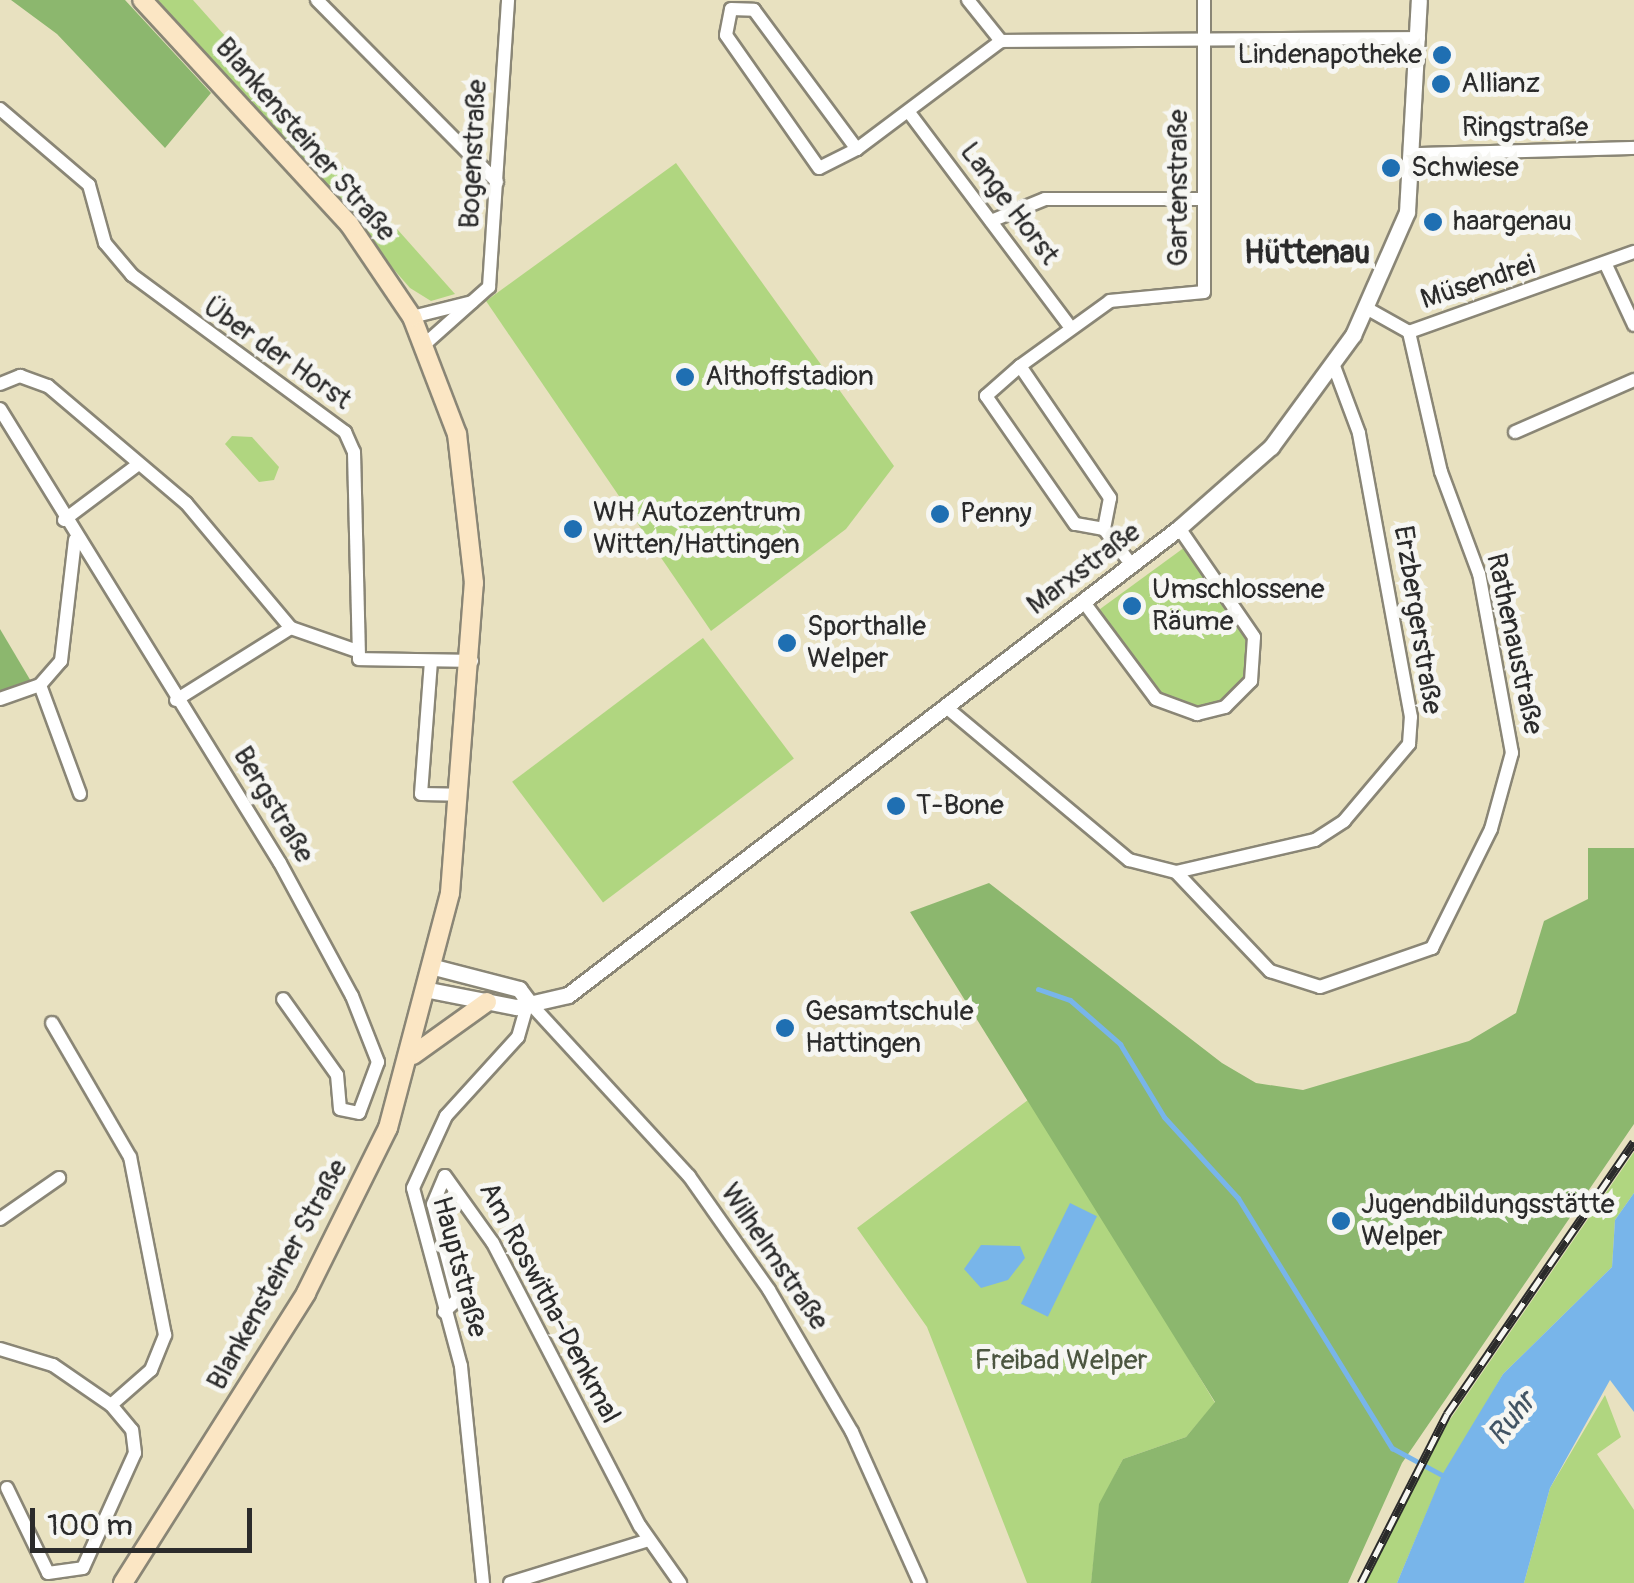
<!DOCTYPE html>
<meta charset="utf-8">
<style>
body{margin:0}
#map{position:relative;width:1634px;height:1583px;overflow:hidden;background:#e8e1c0;font-family:Pangolin,sans-serif}
div>[style]{position:absolute}
[style*='--x']{left:calc(var(--x)*1px);top:calc(var(--y)*1px);width:calc(var(--w)*1px);rotate:calc(var(--a)*1deg)}
.green>*{inset:0;background:#b0d680;transform-origin:0 0}
.forest>*{inset:0;background:#8cb76e}
.water>*{inset:0;background:#78b5ea;transform-origin:0 0}
.stream>*{height:5px;margin:-2.5px;padding:0 2.5px;transform-origin:2.5px;border-radius:2.5px;background:#78b5ea}
.roads{filter:drop-shadow(2px 0 #8a8676) drop-shadow(-2px 0 #8a8676) drop-shadow(0 2px #8a8676) drop-shadow(0 -2px #8a8676)}
.minor>*{height:12px;margin:-6px;padding:0 6px;transform-origin:6px;border-radius:6px;background:#fff}
.tertiary>*{height:15px;margin:-7.5px;padding:0 7.5px;transform-origin:7.5px;border-radius:7.5px;background:#fff}
.secondary>*{height:18px;margin:-9px;padding:0 9px;transform-origin:9px;border-radius:9px;background:#fbe6c4}
.rail>*{height:9px;margin-top:-4.5px;transform-origin:0;background:repeating-linear-gradient(90deg,#f6f6f2 0 15px,#2b2b2b 0 30px);box-sizing:border-box;border-block:2px solid #2b2b2b}
.dots>*{width:28px;height:28px;translate:-50% -50%;box-sizing:border-box;border:5px solid #f6f6f2;border-radius:50%}
span{translate:-50% -50%;white-space:nowrap;text-align:center;line-height:1.15;-webkit-text-stroke:10px #f6f6f2;paint-order:stroke}
.poi-label{font-size:28px;color:#2b2b2b}
.right{translate:-100% -50%;text-align:right}
.left{translate:0 -50%;text-align:left}
.street-label{font-size:28px;color:#2b2b2b}
.park-label{font-size:28px;color:#4c5640}
.water-label{font-size:30px;color:#425464;font-style:italic}
.quarter-label{font-size:32px;color:#2b2b2b;font-weight:700}
.scale{position:absolute;left:30px;top:1508px;width:222px;height:45px;box-sizing:border-box;border:5px solid #2b2b2b;border-top:0;padding-left:12px;font-size:30px;line-height:35px;white-space:nowrap;color:#2b2b2b;-webkit-text-stroke:8px #f6f6f2;paint-order:stroke}
</style>
<div id="map">
<div class="green">
<i style="clip-path:polygon(158px 0,193px 0,455px 294px,431px 301px,410px 288px)"></i>
<i style="clip-path:polygon(676px 163px,894px 466px,846px 529px,711px 631px,486px 301px)"></i>
<i style="clip-path:polygon(232px 436px,252px 437px,279px 467px,274px 480px,259px 482px,225px 444px)"></i>
<i style="clip-path:polygon(1185px 547px,1252px 639px,1247px 679px,1225px 702px,1192px 709px,1157px 693px,1096px 612px)"></i>
<i style="left:703px;top:638px;width:151px;height:239px;rotate:53deg"></i>
<i style="clip-path:polygon(1032px 1097px,1215px 1403px,1186px 1437px,1123px 1459px,1100px 1504px,1091px 1583px,1027px 1583px,927px 1327px,857px 1228px)"></i>
<i style="clip-path:polygon(1634px 1152px,1634px 1193px,1615px 1220px,1612px 1267px,1503px 1374px,1435px 1493px,1397px 1583px,1365px 1583px,1416px 1469px)"></i>
<i style="clip-path:polygon(1605px 1395px,1621px 1437px,1597px 1454px,1634px 1510px,1634px 1583px,1524px 1583px,1550px 1488px)"></i>
</div>
<div class="forest">
<i style="clip-path:polygon(11px 0,125px 0,211px 93px,165px 148px,57px 34px)"></i>
<i style="clip-path:polygon(0 629px,32px 683px,15px 690px,0 690px)"></i>
<i style="clip-path:polygon(1588px 848px,1634px 848px,1634px 1124px,1402px 1463px,1348px 1583px,1091px 1583px,1099px 1504px,1123px 1459px,1186px 1437px,1215px 1402px,910px 912px,989px 883px,1222px 1063px,1256px 1083px,1303px 1090px,1469px 1041px,1516px 1013px,1544px 921px,1588px 899px)"></i>
</div>
<div class="water">
<i style="clip-path:polygon(1634px 1193px,1634px 1412px,1610px 1380px,1550px 1488px,1524px 1583px,1397px 1583px,1442px 1475px,1503px 1374px,1612px 1267px,1615px 1220px)"></i>
<i style="left:1070px;top:1203px;width:30px;height:112px;rotate:26deg"></i>
<i style="clip-path:polygon(981px 1245px,1020px 1246px,1025px 1258px,1008px 1280px,981px 1288px,964px 1269px)"></i>
</div>
<div class="stream">
<i style="--x:1038;--y:989;--w:34;--a:19"></i>
<i style="--x:1070;--y:1000;--w:67;--a:41.3"></i>
<i style="--x:1120;--y:1044;--w:85;--a:58.9"></i>
<i style="--x:1164;--y:1117;--w:110;--a:47.6"></i>
<i style="--x:1238;--y:1198;--w:294;--a:58.4"></i>
<i style="--x:1392;--y:1448;--w:57;--a:28.4"></i>
</div>
<div class="roads">
<div class="minor">
<i style="--x:317;--y:0;--w:256;--a:45.3"></i>
<i style="--x:968;--y:0;--w:53;--a:51.2"></i>
<i style="--x:1001;--y:41;--w:418;--a:-0.4"></i>
<i style="--x:0;--y:109;--w:117;--a:40.5"></i>
<i style="--x:89;--y:185;--w:60;--a:74.6"></i>
<i style="--x:105;--y:243;--w:42;--a:49.8"></i>
<i style="--x:132;--y:275;--w:265;--a:36.4"></i>
<i style="--x:345;--y:432;--w:22;--a:66"></i>
<i style="--x:354;--y:452;--w:207;--a:88.6"></i>
<i style="--x:359;--y:659;--w:113;--a:1"></i>
<i style="--x:911;--y:115;--w:261;--a:53.1"></i>
<i style="--x:857;--y:149;--w:42;--a:153.4"></i>
<i style="--x:819;--y:168;--w:162;--a:-125"></i>
<i style="--x:726;--y:35;--w:26;--a:-79"></i>
<i style="--x:731;--y:9;--w:23;--a:2"></i>
<i style="--x:754;--y:10;--w:173;--a:53.5"></i>
<i style="--x:857;--y:149;--w:180;--a:-36.9"></i>
<i style="--x:1417;--y:154;--w:217;--a:-1.6"></i>
<i style="--x:991;--y:221;--w:58;--a:-22.2"></i>
<i style="--x:1045;--y:199;--w:158;--a:0"></i>
<i style="--x:1607;--y:267;--w:64;--a:65"></i>
<i style="--x:1368;--y:309;--w:47;--a:29.3"></i>
<i style="--x:1409;--y:332;--w:239;--a:-19.6"></i>
<i style="--x:412;--y:317;--w:62;--a:-14"></i>
<i style="--x:425;--y:344;--w:86;--a:-41.7"></i>
<i style="--x:489;--y:287;--w:288;--a:-86.2"></i>
<i style="--x:1020;--y:366;--w:111;--a:-35.8"></i>
<i style="--x:1110;--y:301;--w:94;--a:-5.5"></i>
<i style="--x:1204;--y:292;--w:292;--a:-90"></i>
<i style="--x:1020;--y:366;--w:160;--a:55.7"></i>
<i style="--x:1110;--y:498;--w:32;--a:101"></i>
<i style="--x:1104;--y:529;--w:29;--a:-170"></i>
<i style="--x:1075;--y:524;--w:156;--a:-124.8"></i>
<i style="--x:986;--y:396;--w:45;--a:-41.4"></i>
<i style="--x:0;--y:384;--w:22;--a:-22"></i>
<i style="--x:20;--y:376;--w:30;--a:20"></i>
<i style="--x:48;--y:386;--w:181;--a:40.3"></i>
<i style="--x:186;--y:503;--w:163;--a:50"></i>
<i style="--x:291;--y:628;--w:67;--a:19.2"></i>
<i style="--x:0;--y:409;--w:533;--a:58.34"></i>
<i style="--x:280;--y:863;--w:151;--a:61.6"></i>
<i style="--x:352;--y:996;--w:71;--a:68.5"></i>
<i style="--x:378;--y:1062;--w:54;--a:110.4"></i>
<i style="--x:359;--y:1113;--w:19;--a:-168"></i>
<i style="--x:340;--y:1109;--w:34;--a:-95"></i>
<i style="--x:337;--y:1075;--w:93;--a:-125.4"></i>
<i style="--x:1515;--y:432;--w:130;--a:-23.6"></i>
<i style="--x:64;--y:520;--w:90;--a:-36.9"></i>
<i style="--x:1104;--y:529;--w:44;--a:52.4"></i>
<i style="--x:1083;--y:601;--w:122;--a:53.3"></i>
<i style="--x:1156;--y:699;--w:44;--a:20.1"></i>
<i style="--x:1197;--y:714;--w:29;--a:-14"></i>
<i style="--x:1225;--y:707;--w:37;--a:-45"></i>
<i style="--x:1251;--y:681;--w:44;--a:-86.1"></i>
<i style="--x:1254;--y:637;--w:132;--a:-124.5"></i>
<i style="--x:431;--y:661;--w:133;--a:94.3"></i>
<i style="--x:421;--y:794;--w:39;--a:1"></i>
<i style="--x:40;--y:685;--w:116;--a:69.8"></i>
<i style="--x:0;--y:699;--w:42;--a:-19.3"></i>
<i style="--x:40;--y:685;--w:32;--a:-49"></i>
<i style="--x:61;--y:661;--w:122;--a:-83.4"></i>
<i style="--x:176;--y:700;--w:136;--a:-32.1"></i>
<i style="--x:946;--y:707;--w:239;--a:39.9"></i>
<i style="--x:1129;--y:860;--w:49;--a:14.3"></i>
<i style="--x:1176;--y:872;--w:143;--a:-13"></i>
<i style="--x:1315;--y:840;--w:35;--a:-33"></i>
<i style="--x:1344;--y:821;--w:101;--a:-49.8"></i>
<i style="--x:1409;--y:744;--w:27;--a:-86"></i>
<i style="--x:1411;--y:717;--w:289;--a:-100.4"></i>
<i style="--x:1359;--y:433;--w:72;--a:-110.5"></i>
<i style="--x:1176;--y:872;--w:137;--a:46.5"></i>
<i style="--x:1270;--y:971;--w:52;--a:17.7"></i>
<i style="--x:1320;--y:987;--w:119;--a:-19.2"></i>
<i style="--x:1432;--y:948;--w:133;--a:-63.6"></i>
<i style="--x:1491;--y:829;--w:79;--a:-74.6"></i>
<i style="--x:1512;--y:753;--w:182;--a:-100.4"></i>
<i style="--x:1479;--y:574;--w:109;--a:-110.4"></i>
<i style="--x:1441;--y:472;--w:144;--a:-102.9"></i>
<i style="--x:528;--y:1001;--w:238;--a:47.4"></i>
<i style="--x:689;--y:1176;--w:139;--a:54.9"></i>
<i style="--x:769;--y:1290;--w:164;--a:59.7"></i>
<i style="--x:852;--y:1432;--w:166;--a:65.8"></i>
<i style="--x:0;--y:1219;--w:72;--a:-34.8"></i>
<i style="--x:444;--y:1312;--w:19;--a:-43"></i>
<i style="--x:458;--y:1299;--w:98;--a:-104.7"></i>
<i style="--x:433;--y:1204;--w:30;--a:-67"></i>
<i style="--x:445;--y:1176;--w:82;--a:54.4"></i>
<i style="--x:493;--y:1243;--w:319;--a:62.6"></i>
<i style="--x:640;--y:1526;--w:70;--a:54.9"></i>
<i style="--x:0;--y:1349;--w:55;--a:16.8"></i>
<i style="--x:53;--y:1365;--w:70;--a:34.6"></i>
<i style="--x:111;--y:1405;--w:53;--a:-41.2"></i>
<i style="--x:151;--y:1370;--w:38;--a:-68"></i>
<i style="--x:165;--y:1335;--w:181;--a:-101.1"></i>
<i style="--x:130;--y:1157;--w:155;--a:-120.2"></i>
<i style="--x:7;--y:1488;--w:94;--a:64.2"></i>
<i style="--x:48;--y:1573;--w:35;--a:-8"></i>
<i style="--x:83;--y:1568;--w:126;--a:-65.7"></i>
<i style="--x:135;--y:1453;--w:23;--a:-97"></i>
<i style="--x:132;--y:1430;--w:33;--a:-130"></i>
<i style="--x:483;--y:1583;--w:218;--a:-95.8"></i>
<i style="--x:461;--y:1366;--w:184;--a:-105.1"></i>
<i style="--x:413;--y:1188;--w:79;--a:-65.4"></i>
<i style="--x:446;--y:1116;--w:107;--a:-47.7"></i>
<i style="--x:518;--y:1037;--w:37;--a:-74"></i>
<i style="--x:510;--y:1583;--w:145;--a:-17.2"></i>
</div>
<div class="tertiary">
<i style="--x:434;--y:967;--w:88;--a:14.5"></i>
<i style="--x:519;--y:989;--w:15;--a:53"></i>
<i style="--x:429;--y:990;--w:89;--a:11.1"></i>
<i style="--x:516;--y:1007;--w:53;--a:-13"></i>
<i style="--x:568;--y:995;--w:769;--a:-37.39"></i>
<i style="--x:1179;--y:528;--w:123;--a:-41.4"></i>
<i style="--x:1271;--y:447;--w:139;--a:-53.8"></i>
<i style="--x:1353;--y:335;--w:134;--a:-66.3"></i>
<i style="--x:1407;--y:212;--w:212;--a:-86.8"></i>
</div>
<div class="secondary">
<i style="--x:413;--y:1055;--w:91;--a:-35.6"></i>
<i style="--x:123;--y:1583;--w:343;--a:-57.7"></i>
<i style="--x:306;--y:1293;--w:184;--a:-63.6"></i>
<i style="--x:388;--y:1128;--w:243;--a:-75.2"></i>
<i style="--x:450;--y:893;--w:311;--a:-85.6"></i>
<i style="--x:474;--y:583;--w:150;--a:-96.5"></i>
<i style="--x:457;--y:434;--w:125;--a:-111"></i>
<i style="--x:412;--y:317;--w:112;--a:-124.1"></i>
<i style="--x:349;--y:224;--w:305;--a:-132.7"></i>
</div>
</div>
<div class="rail">
<i style="--x:1361;--y:1583;--w:190;--a:-63"></i>
<i style="--x:1447;--y:1414;--w:330;--a:-55.5"></i>
</div>
<div class="dots">
<i style="left:1442px;top:55px;background:#1f6fb2"></i>
<i style="left:1441px;top:84px;background:#1f6fb2"></i>
<i style="left:1391px;top:168px;background:#1f6fb2"></i>
<i style="left:1433px;top:222px;background:#1f6fb2"></i>
<i style="left:685px;top:377px;background:#1f6fb2"></i>
<i style="left:940px;top:514px;background:#1f6fb2"></i>
<i style="left:573px;top:529px;background:#1f6fb2"></i>
<i style="left:1132px;top:606px;background:#1f6fb2"></i>
<i style="left:787px;top:643px;background:#1f6fb2"></i>
<i style="left:896px;top:806px;background:#1f6fb2"></i>
<i style="left:785px;top:1028px;background:#1f6fb2"></i>
<i style="left:1341px;top:1221px;background:#1f6fb2"></i>
</div>
<div class="poi-label">
<span class="right" style="left:1422px;top:55px">Lindenapotheke</span>
<span class="left" style="left:1461px;top:84px">Allianz</span>
<span class="left" style="left:1411px;top:168px">Schwiese</span>
<span class="left" style="left:1453px;top:222px">haargenau</span>
<span class="left" style="left:705px;top:377px">Althoffstadion</span>
<span class="left" style="left:593px;top:529px">WH Autozentrum<br>Witten/Hattingen</span>
<span class="left" style="left:960px;top:514px">Penny</span>
<span class="left" style="left:1152px;top:606px">Umschlossene<br>Räume</span>
<span class="left" style="left:807px;top:643px">Sporthalle<br>Welper</span>
<span class="left" style="left:916px;top:806px">T-Bone</span>
<span class="left" style="left:805px;top:1028px">Gesamtschule<br>Hattingen</span>
<span class="left" style="left:1361px;top:1221px">Jugendbildungsstätte<br>Welper</span>
</div>
<div class="street-label">
<span style="left:1525px;top:128px">Ringstraße</span>
<span style="left:305px;top:140px;rotate:49deg">Blankensteiner Straße</span>
<span style="left:474px;top:154px;rotate:-87deg">Bogenstraße</span>
<span style="left:1179px;top:188px;rotate:-90deg">Gartenstraße</span>
<span style="left:1009px;top:204px;rotate:53deg">Lange Horst</span>
<span style="left:1478px;top:283px;rotate:-18deg">Müsendrei</span>
<span style="left:277px;top:354px;rotate:35deg">Über der Horst</span>
<span style="left:1084px;top:569px;rotate:-37deg">Marxstraße</span>
<span style="left:1417px;top:620px;rotate:81deg">Erzbergerstraße</span>
<span style="left:1514px;top:644px;rotate:78deg">Rathenaustraße</span>
<span style="left:273px;top:805px;rotate:59deg">Bergstraße</span>
<span style="left:774px;top:1257px;rotate:56deg">Wilhelmstraße</span>
<span style="left:459px;top:1267px;rotate:75deg">Hauptstraße</span>
<span style="left:278px;top:1275px;rotate:-61deg">Blankensteiner Straße</span>
<span style="left:549px;top:1303px;rotate:62deg">Am Roswitha-Denkmal</span>
</div>
<div class="park-label">
<span style="left:1061px;top:1361px">Freibad Welper</span>
</div>
<div class="water-label">
<span style="left:1512px;top:1419px;rotate:-52deg">Ruhr</span>
</div>
<div class="quarter-label">
<span style="left:1307px;top:253px">Hüttenau</span>
</div>
<div class="scale">100 m</div>
</div>
